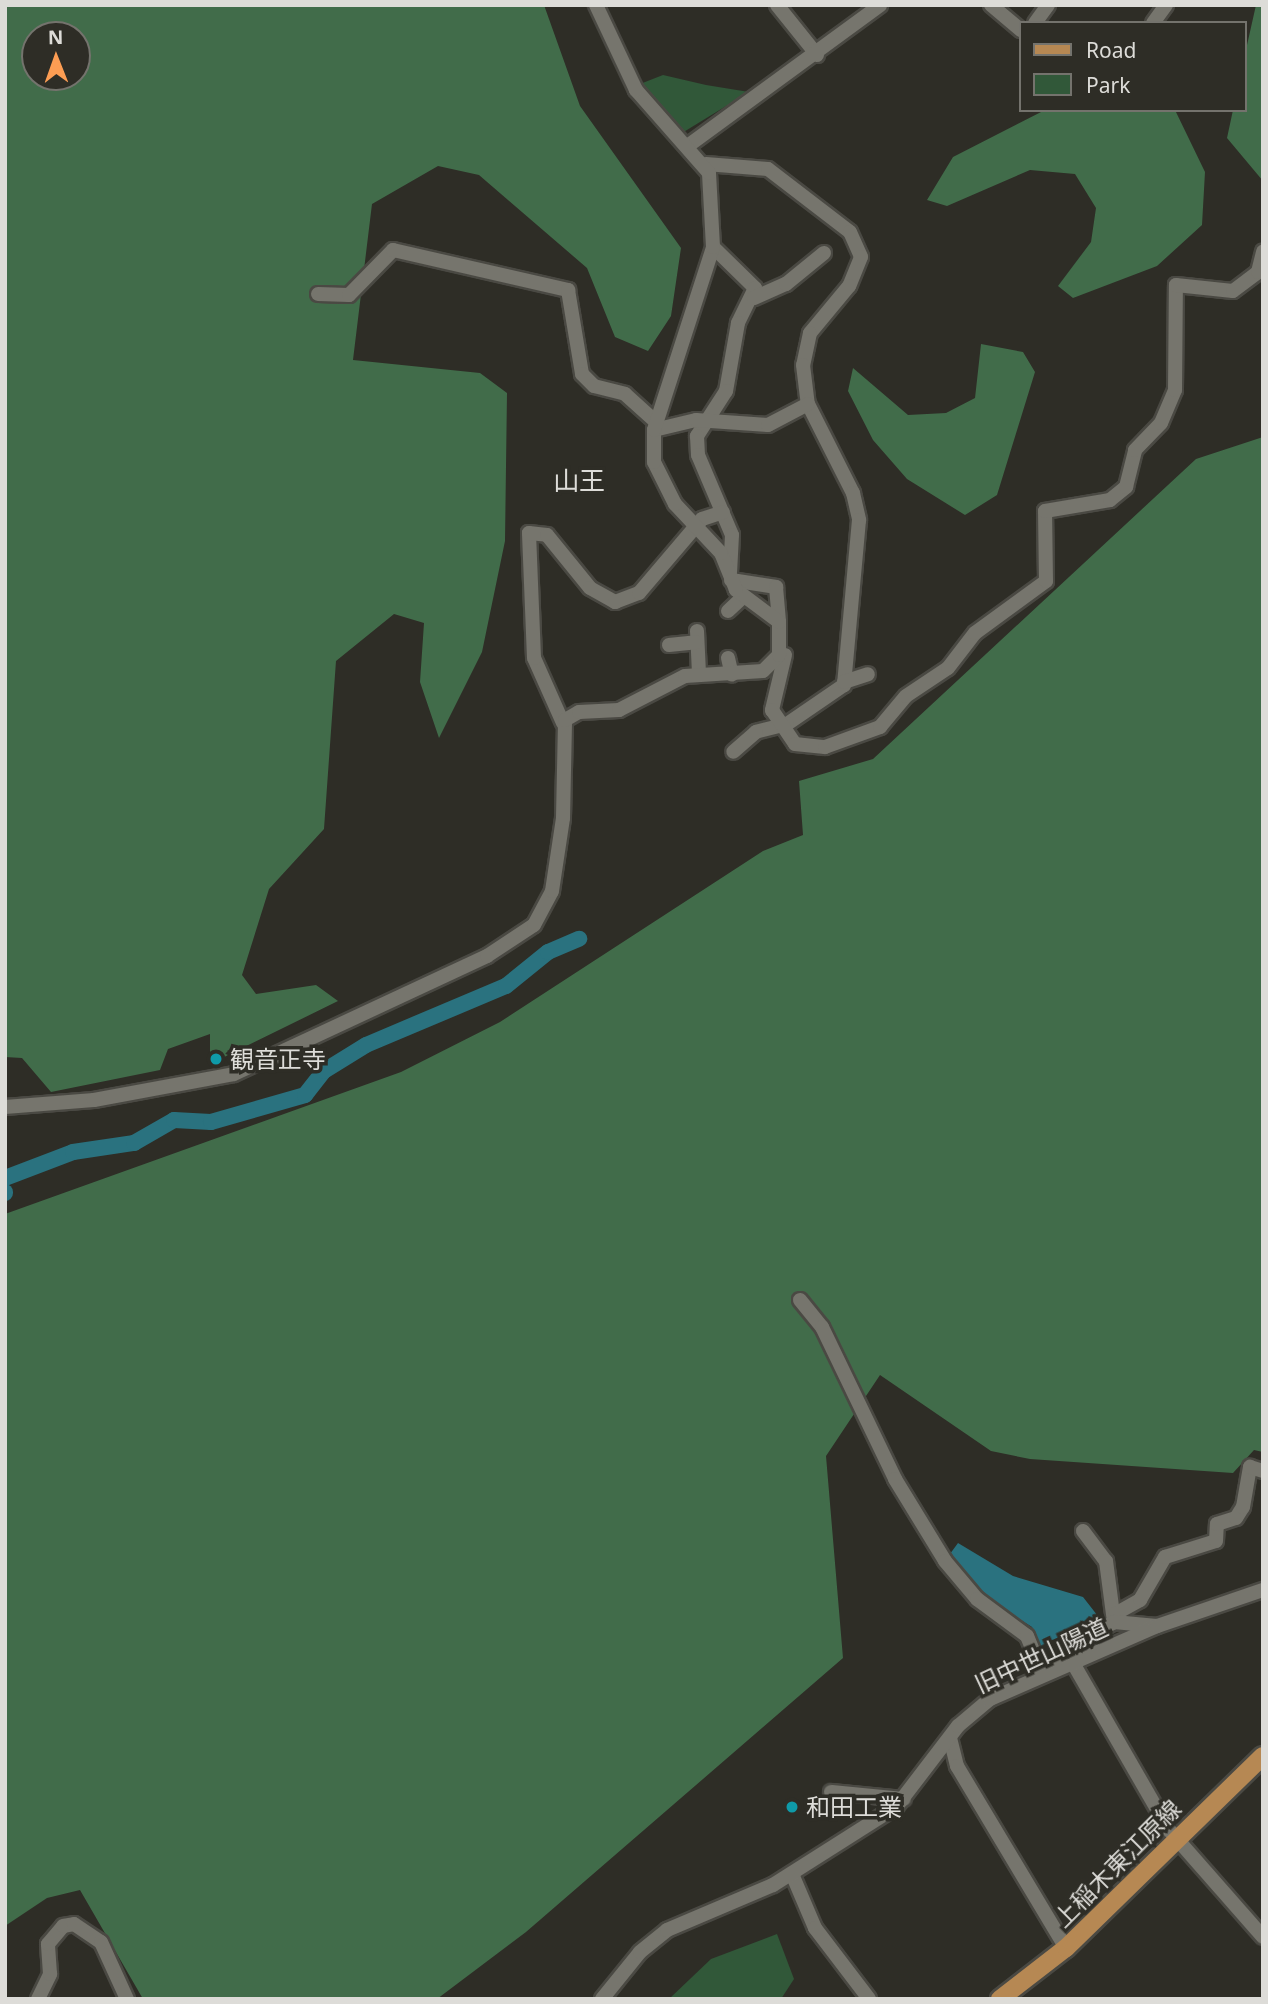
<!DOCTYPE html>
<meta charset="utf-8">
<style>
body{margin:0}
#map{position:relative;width:1268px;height:2004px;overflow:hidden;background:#2e2d26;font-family:"Noto Sans","Noto Sans JP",sans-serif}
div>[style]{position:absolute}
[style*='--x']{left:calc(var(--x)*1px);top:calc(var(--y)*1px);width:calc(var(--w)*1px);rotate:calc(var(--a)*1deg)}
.green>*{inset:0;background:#315839}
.forest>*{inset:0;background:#416c4a}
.water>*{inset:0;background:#2a727f}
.river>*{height:16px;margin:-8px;padding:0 8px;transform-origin:8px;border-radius:8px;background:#2a727f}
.roads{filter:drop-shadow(2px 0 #4a4943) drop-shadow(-2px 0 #4a4943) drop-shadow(0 2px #4a4943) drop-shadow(0 -2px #4a4943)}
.minor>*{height:14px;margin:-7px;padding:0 7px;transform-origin:7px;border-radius:7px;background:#76756d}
.major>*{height:18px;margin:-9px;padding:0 9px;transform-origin:9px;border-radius:9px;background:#b68853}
.dots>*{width:19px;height:19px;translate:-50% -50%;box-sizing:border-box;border:4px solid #2e2d26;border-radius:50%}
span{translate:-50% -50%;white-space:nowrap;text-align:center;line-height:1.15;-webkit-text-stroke:7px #2e2d26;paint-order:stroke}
.poi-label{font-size:24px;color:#dddcd8}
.left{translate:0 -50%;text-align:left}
.street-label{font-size:24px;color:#dddcd8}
.neighbourhood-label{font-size:26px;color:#dddcd8}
.frame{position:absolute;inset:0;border:7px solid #dddcd8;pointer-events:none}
.legend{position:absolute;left:1019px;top:21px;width:228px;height:91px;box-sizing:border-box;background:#2e2d26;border:2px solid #74736d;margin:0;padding:9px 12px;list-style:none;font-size:21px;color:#dddcd8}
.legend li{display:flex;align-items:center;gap:14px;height:35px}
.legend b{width:35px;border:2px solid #74736d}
.north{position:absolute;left:21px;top:21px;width:70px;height:70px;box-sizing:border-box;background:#2e2d26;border:2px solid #74736d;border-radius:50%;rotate:359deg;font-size:19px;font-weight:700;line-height:28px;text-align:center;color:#dddcd8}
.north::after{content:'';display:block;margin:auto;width:24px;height:32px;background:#fc9d53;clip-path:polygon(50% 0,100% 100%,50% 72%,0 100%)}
</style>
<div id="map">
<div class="green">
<i style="clip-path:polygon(663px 75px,706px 85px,749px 92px,682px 133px,640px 84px)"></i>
<i style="clip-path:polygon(777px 1934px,794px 1979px,781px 1999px,669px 1999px,711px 1959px)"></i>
</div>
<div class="forest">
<i style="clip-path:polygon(evenodd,5px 5px,544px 5px,580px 106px,681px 248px,671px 316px,648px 351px,615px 337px,587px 268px,479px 175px,438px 166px,372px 204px,353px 360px,480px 373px,507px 393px,505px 541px,482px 652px,439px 738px,420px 682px,424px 623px,394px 614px,336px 661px,324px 829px,269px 889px,242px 975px,256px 994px,316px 985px,338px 1001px,210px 1064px,210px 1034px,168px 1049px,160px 1070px,51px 1092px,22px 1058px,5px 1057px,5px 5px,35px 35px,77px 35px,77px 77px,35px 77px,35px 35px)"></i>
<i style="clip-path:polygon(1256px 5px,1263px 5px,1263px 181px,1227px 138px,1233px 110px,1245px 110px,1245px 54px)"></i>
<i style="clip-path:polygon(1045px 110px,1175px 110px,1205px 172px,1202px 225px,1157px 266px,1073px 298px,1058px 286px,1091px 242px,1096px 208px,1075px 174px,1030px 170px,947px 206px,927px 200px,953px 157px)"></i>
<i style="clip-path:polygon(981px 344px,1023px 352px,1035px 372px,997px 495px,965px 515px,907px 479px,873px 440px,848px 391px,853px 368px,908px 415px,946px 413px,975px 398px)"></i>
<i style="clip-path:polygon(1263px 437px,1263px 1452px,1254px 1450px,1233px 1473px,1030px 1459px,991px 1451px,880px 1375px,826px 1456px,843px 1658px,526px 1932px,437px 1999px,143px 1999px,80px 1890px,47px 1898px,5px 1926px,5px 1214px,401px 1072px,500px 1022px,763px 851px,803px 835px,799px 781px,873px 759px,1196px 459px)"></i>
</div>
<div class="water">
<i style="clip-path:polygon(958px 1543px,1013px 1576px,1083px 1597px,1101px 1620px,1043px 1651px,1032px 1627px,982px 1596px,947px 1558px)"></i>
</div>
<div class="river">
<i style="--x:5;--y:1178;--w:73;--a:-20.9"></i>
<i style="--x:73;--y:1152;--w:62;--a:-8.4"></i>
<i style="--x:134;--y:1143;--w:46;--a:-29.9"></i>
<i style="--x:174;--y:1120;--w:37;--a:3"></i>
<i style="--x:211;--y:1122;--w:98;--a:-16"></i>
<i style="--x:305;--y:1095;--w:31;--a:-52"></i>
<i style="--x:324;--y:1071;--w:49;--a:-31.8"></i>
<i style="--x:366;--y:1045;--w:152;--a:-22.9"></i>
<i style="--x:506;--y:986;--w:54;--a:-39"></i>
<i style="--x:548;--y:952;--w:34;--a:-23"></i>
<i style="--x:5;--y:1192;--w:1;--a:90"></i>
</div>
<div class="roads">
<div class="minor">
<i style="--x:777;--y:5;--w:64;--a:51.3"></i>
<i style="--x:991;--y:5;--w:39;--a:40"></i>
<i style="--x:1035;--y:23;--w:22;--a:-54"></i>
<i style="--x:1153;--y:23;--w:22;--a:-54"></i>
<i style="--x:689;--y:145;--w:237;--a:-36.2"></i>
<i style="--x:706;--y:164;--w:62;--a:4.6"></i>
<i style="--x:768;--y:169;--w:103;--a:37.5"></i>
<i style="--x:850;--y:232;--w:27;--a:66"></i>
<i style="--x:861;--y:257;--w:31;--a:112"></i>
<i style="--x:849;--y:286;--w:61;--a:129.7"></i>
<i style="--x:810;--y:333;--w:33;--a:102"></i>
<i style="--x:803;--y:365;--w:39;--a:83"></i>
<i style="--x:808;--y:404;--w:100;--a:63.2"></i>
<i style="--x:853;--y:493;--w:28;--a:77"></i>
<i style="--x:859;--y:520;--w:166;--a:95.2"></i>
<i style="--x:844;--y:685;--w:69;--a:145.6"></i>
<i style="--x:787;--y:724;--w:32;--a:166"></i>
<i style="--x:756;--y:732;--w:30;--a:139"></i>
<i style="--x:713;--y:247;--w:59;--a:44.3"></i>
<i style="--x:755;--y:288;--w:39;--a:116"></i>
<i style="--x:738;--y:323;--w:69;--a:100"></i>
<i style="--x:726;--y:391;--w:54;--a:122.8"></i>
<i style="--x:697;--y:436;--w:19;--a:87"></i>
<i style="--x:698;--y:455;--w:87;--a:67"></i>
<i style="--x:732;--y:535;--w:37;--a:93"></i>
<i style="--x:318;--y:294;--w:31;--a:2"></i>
<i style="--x:349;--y:295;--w:63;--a:-45.6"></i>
<i style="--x:393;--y:250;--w:180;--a:12.9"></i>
<i style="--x:568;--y:290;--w:85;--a:80.5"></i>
<i style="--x:582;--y:374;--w:17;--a:45"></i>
<i style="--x:594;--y:386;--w:32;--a:14"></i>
<i style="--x:625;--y:394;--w:42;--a:42.1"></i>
<i style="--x:754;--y:298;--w:35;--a:-24"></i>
<i style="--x:786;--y:284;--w:49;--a:-39.2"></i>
<i style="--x:654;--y:430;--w:43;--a:-13.4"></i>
<i style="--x:696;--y:420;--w:72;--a:4"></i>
<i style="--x:768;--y:425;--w:45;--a:-27.7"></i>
<i style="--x:731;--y:580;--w:46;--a:8.8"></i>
<i style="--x:776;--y:587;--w:35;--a:85"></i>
<i style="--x:728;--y:611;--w:21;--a:-43"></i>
<i style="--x:697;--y:631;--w:43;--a:87.3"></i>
<i style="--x:669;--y:645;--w:27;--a:-6"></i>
<i style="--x:785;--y:655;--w:57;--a:103.3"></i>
<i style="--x:772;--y:710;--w:41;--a:55.9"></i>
<i style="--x:795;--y:744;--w:30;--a:6"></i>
<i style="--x:825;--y:747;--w:59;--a:-20"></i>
<i style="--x:880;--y:727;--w:40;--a:-50"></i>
<i style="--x:906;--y:696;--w:50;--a:-33.7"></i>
<i style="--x:948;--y:668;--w:44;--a:-52.4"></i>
<i style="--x:975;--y:633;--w:88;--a:-36.2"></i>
<i style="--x:1046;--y:581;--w:70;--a:-90.8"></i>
<i style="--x:1045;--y:511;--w:66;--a:-9.6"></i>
<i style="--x:1110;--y:500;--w:21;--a:-39"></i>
<i style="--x:1126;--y:487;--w:38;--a:-76"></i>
<i style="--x:1135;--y:450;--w:37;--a:-46"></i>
<i style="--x:1161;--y:423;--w:36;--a:-67"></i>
<i style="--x:1175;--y:390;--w:105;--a:-89.5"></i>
<i style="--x:1176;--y:285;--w:57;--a:6"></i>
<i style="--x:1233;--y:291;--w:31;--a:-37"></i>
<i style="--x:1258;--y:272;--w:21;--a:-76"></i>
<i style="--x:728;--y:658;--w:17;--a:77"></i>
<i style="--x:844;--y:682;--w:25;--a:-18"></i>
<i style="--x:563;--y:723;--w:71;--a:-114"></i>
<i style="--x:534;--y:658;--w:125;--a:-92.3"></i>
<i style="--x:529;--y:533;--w:18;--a:6"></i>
<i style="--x:547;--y:535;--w:68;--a:50.9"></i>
<i style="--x:590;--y:588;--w:29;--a:29"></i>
<i style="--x:615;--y:602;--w:26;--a:-21"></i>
<i style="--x:639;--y:593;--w:97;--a:-49.6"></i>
<i style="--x:702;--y:519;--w:22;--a:-18"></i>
<i style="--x:5;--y:1107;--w:89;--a:-4.5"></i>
<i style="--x:94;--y:1100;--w:142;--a:-10.5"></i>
<i style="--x:234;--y:1074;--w:279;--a:-25"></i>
<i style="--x:487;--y:956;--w:56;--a:-33.4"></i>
<i style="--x:534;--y:925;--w:38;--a:-62"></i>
<i style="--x:552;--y:891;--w:74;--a:-81.4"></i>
<i style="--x:563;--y:818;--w:98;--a:-88.8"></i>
<i style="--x:565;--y:720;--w:16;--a:-30"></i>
<i style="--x:579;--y:712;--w:40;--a:-2.9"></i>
<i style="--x:619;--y:710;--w:74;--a:-27.3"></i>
<i style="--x:685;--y:676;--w:78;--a:-3.7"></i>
<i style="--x:763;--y:671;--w:23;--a:-45"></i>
<i style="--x:779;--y:655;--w:33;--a:-90"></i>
<i style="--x:779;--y:622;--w:54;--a:-143.3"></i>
<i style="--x:736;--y:590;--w:40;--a:-112"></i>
<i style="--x:721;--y:553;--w:67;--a:-133.2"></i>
<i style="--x:675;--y:504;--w:47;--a:-116.6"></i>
<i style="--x:654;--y:462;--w:32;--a:-90"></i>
<i style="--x:654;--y:430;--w:192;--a:-72.1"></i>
<i style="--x:713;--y:247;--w:74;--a:-93.1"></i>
<i style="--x:709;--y:173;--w:111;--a:-131.3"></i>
<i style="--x:636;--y:90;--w:94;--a:-115.2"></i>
<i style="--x:800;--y:1300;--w:35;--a:51"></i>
<i style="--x:822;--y:1327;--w:169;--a:64.3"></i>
<i style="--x:895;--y:1479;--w:96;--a:58.6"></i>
<i style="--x:945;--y:1561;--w:50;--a:49.9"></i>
<i style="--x:977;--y:1599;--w:62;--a:36.5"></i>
<i style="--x:1027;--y:1636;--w:42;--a:67.7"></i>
<i style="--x:1083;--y:1531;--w:38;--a:53"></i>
<i style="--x:1106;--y:1561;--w:62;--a:82.5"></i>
<i style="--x:1115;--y:1614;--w:29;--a:-29"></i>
<i style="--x:1140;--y:1600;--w:50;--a:-59.8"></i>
<i style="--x:1165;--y:1557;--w:53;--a:-17.4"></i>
<i style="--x:1216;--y:1541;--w:17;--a:-87"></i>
<i style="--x:1217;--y:1524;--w:20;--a:-18"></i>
<i style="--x:1236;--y:1518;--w:13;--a:-58"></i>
<i style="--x:1243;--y:1507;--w:41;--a:-80.1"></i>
<i style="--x:1250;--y:1467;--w:14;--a:17"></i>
<i style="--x:1033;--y:1656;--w:19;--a:6"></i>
<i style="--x:1052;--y:1658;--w:72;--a:-30.1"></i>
<i style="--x:1114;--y:1622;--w:43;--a:5.3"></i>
<i style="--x:1073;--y:1663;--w:193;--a:60.1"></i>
<i style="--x:1169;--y:1830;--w:142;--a:48.7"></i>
<i style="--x:950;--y:1738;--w:29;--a:76"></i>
<i style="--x:957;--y:1766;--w:212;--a:59.1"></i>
<i style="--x:831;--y:1792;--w:73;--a:5.5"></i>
<i style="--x:792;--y:1874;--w:59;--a:66.9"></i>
<i style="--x:815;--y:1928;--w:89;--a:52.7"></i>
<i style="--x:38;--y:1999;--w:28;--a:-64"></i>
<i style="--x:50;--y:1974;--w:30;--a:-94"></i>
<i style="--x:48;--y:1944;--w:23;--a:-50"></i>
<i style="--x:63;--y:1926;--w:11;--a:-10"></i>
<i style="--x:74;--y:1924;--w:32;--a:34"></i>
<i style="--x:101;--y:1942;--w:63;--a:65.5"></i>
<i style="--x:602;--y:1999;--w:60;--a:-51"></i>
<i style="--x:640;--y:1952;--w:35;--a:-39"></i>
<i style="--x:667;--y:1930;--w:115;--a:-23"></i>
<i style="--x:773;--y:1885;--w:146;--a:-32.4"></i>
<i style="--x:896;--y:1807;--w:102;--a:-52.6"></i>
<i style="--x:958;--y:1726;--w:42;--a:-40.2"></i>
<i style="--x:990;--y:1699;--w:182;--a:-23.6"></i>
<i style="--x:1157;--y:1626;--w:112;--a:-18.8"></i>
</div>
<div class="major">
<i style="--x:1000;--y:1999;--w:83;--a:-37.7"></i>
<i style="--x:1066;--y:1948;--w:275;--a:-44.3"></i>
</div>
</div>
<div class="dots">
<i style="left:216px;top:1059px;background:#0f9aa8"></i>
<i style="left:792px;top:1807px;background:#0f9aa8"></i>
</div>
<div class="poi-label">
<span class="left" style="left:230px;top:1059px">観音正寺</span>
<span class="left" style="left:806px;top:1807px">和田工業</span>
</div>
<div class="street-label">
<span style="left:1041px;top:1655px;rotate:-25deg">旧中世山陽道</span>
<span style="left:1117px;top:1863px;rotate:-45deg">上稲木東江原線</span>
</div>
<div class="neighbourhood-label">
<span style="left:579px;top:481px">山王</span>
</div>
<div class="frame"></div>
<ul class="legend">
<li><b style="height:9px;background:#b68853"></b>Road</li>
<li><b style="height:19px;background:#315839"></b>Park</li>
</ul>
<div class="north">N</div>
</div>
